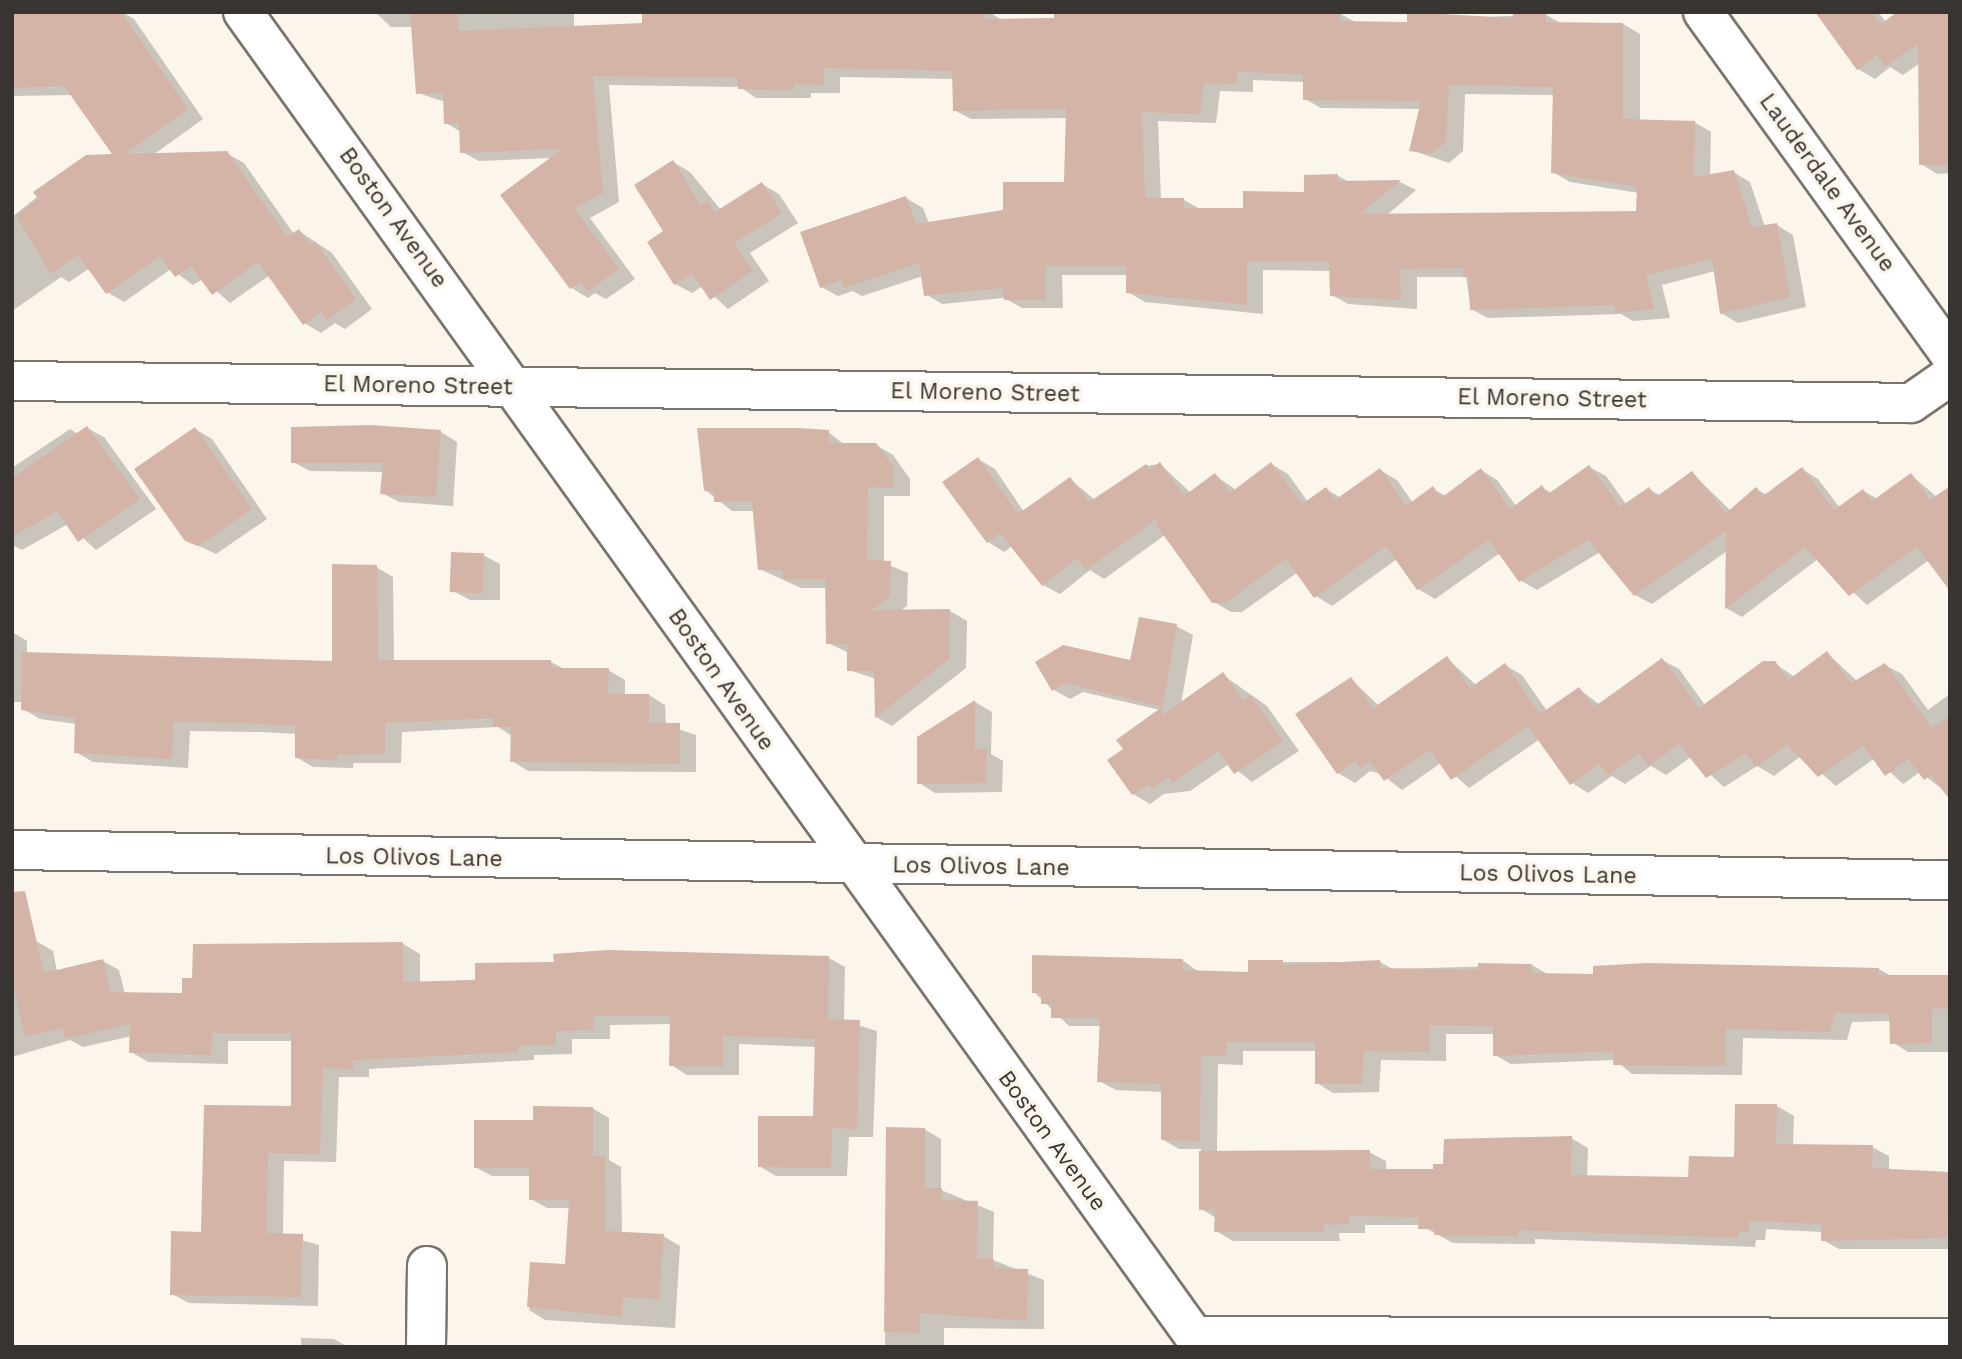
<!DOCTYPE html>
<style>
body{margin:0}
#map{position:relative;width:1962px;height:1359px;overflow:hidden;background:#fcf5ec;font-family:"Work Sans",sans-serif}
div>[style]{position:absolute}
[style*='--x']{left:calc(var(--x)*1px);top:calc(var(--y)*1px);width:calc(var(--w)*1px);rotate:calc(var(--a)*1deg)}
.shadow>*{inset:0;background:#0003}
.building>*{inset:0;background:#d5b4a8;transform-origin:0 0}
.roads{filter:drop-shadow(2px 0 #7a746c) drop-shadow(-2px 0 #7a746c) drop-shadow(0 2px #7a746c) drop-shadow(0 -2px #7a746c)}
.minor>*{height:38px;margin:-19px;padding:0 19px;transform-origin:19px;border-radius:19px;background:#fff}
span{translate:-50% -50%;white-space:nowrap;text-align:center;line-height:1.15;-webkit-text-stroke:7px #fcf5ec;paint-order:stroke}
.street-label{font-size:23px;color:#373431}
.frame{position:absolute;inset:0;border:14px solid #373431;pointer-events:none}
</style>
<div id="map">
<div class="shadow">
<i style="clip-path:polygon(78px 12px,122px 12px,134px 19px,203px 119px,153px 155px,226px 153px,244px 163px,294px 234px,299px 231px,332px 253px,372px 309px,345px 329px,335px 323px,321px 333px,304px 323px,270px 275px,230px 303px,203px 279px,193px 285px,171px 269px,124px 302px,107px 292px,90px 268px,69px 282px,61px 277px,12px 311px,12px 217px,87px 157px,116px 156px,72px 95px,12px 96px,12px 32px)"></i>
<i style="clip-path:polygon(evenodd,375px 12px,574px 12px,574px 29px,643px 25px,644px 12px,990px 12px,1001px 20px,1339px 13px,1357px 23px,1409px 23px,1409px 13px,1441px 13px,1451px 19px,1545px 14px,1562px 24px,1623px 24px,1640px 34px,1640px 121px,1694px 122px,1711px 132px,1710px 176px,1733px 172px,1750px 182px,1765px 227px,1777px 225px,1793px 235px,1806px 307px,1738px 323px,1721px 313px,1715px 271px,1662px 285px,1670px 318px,1633px 321px,1621px 314px,1488px 318px,1471px 309px,1466px 277px,1417px 277px,1417px 309px,1348px 304px,1332px 295px,1331px 271px,1263px 270px,1263px 314px,1145px 302px,1128px 292px,1128px 275px,1062px 275px,1063px 308px,1022px 308px,1004px 298px,942px 304px,926px 294px,923px 276px,862px 296px,853px 291px,838px 296px,821px 287px,906px 198px,923px 208px,929px 223px,1005px 211px,1066px 184px,1068px 118px,971px 119px,954px 110px,954px 79px,840px 77px,840px 93px,811px 93px,811px 98px,756px 98px,740px 87px,609px 85px,619px 202px,590px 218px,635px 279px,606px 299px,595px 293px,588px 298px,572px 288px,502px 196px,552px 158px,479px 161px,462px 152px,461px 132px,446px 123px,445px 102px,418px 93px,413px 27px,391px 27px,375px 12px,1253px 80px,1305px 82px,1305px 99px,1321px 108px,1421px 109px,1411px 150px,1449px 163px,1463px 151px,1465px 94px,1555px 95px,1553px 172px,1570px 182px,1639px 193px,1637px 212px,1386px 216px,1416px 190px,1400px 182px,1349px 182px,1338px 176px,1306px 194px,1245px 210px,1202px 210px,1184px 200px,1161px 200px,1158px 121px,1216px 123px,1220px 91px,1253px 92px,1253px 80px)"></i>
<i style="clip-path:polygon(1828px 12px,1878px 12px,1886px 22px,1943px 23px,1920px 63px,1903px 75px,1890px 67px,1875px 79px,1858px 69px)"></i>
<i style="clip-path:polygon(1950px 106px,1950px 173px,1937px 174px,1921px 164px)"></i>
<i style="clip-path:polygon(673px 162px,690px 172px,721px 210px,762px 184px,779px 194px,798px 223px,750px 253px,769px 281px,728px 309px,703px 286px,692px 293px,675px 284px,665px 232px)"></i>
<i style="clip-path:polygon(87px 428px,104px 437px,156px 509px,96px 550px,68px 524px,22px 550px,12px 545px,12px 468px,70px 429px,78px 434px)"></i>
<i style="clip-path:polygon(195px 429px,212px 439px,267px 519px,216px 554px,186px 540px)"></i>
<i style="clip-path:polygon(441px 432px,457px 442px,453px 506px,399px 502px,382px 493px,384px 472px,310px 471px,293px 462px)"></i>
<i style="clip-path:polygon(828px 432px,845px 445px,876px 445px,893px 455px,910px 479px,910px 496px,884px 496px,884px 563px,908px 573px,907px 606px,900px 611px,950px 611px,967px 621px,966px 668px,892px 726px,876px 717px,876px 679px,849px 670px,849px 653px,828px 643px,827px 588px,801px 588px,759px 569px,754px 511px,732px 511px,705px 490px)"></i>
<i style="clip-path:polygon(978px 459px,995px 469px,1024px 512px,1070px 479px,1095px 500px,1146px 466px,1160px 464px,1191px 493px,1216px 476px,1236px 490px,1271px 464px,1288px 474px,1308px 502px,1326px 489px,1341px 498px,1380px 470px,1397px 480px,1413px 503px,1433px 489px,1446px 496px,1481px 470px,1497px 480px,1516px 506px,1542px 488px,1552px 493px,1589px 467px,1606px 476px,1626px 504px,1649px 489px,1661px 496px,1692px 473px,1731px 511px,1756px 489px,1767px 495px,1802px 469px,1818px 479px,1840px 508px,1863px 491px,1878px 499px,1911px 475px,1937px 497px,1929px 560px,1867px 605px,1818px 559px,1742px 617px,1726px 608px,1727px 551px,1652px 604px,1635px 595px,1600px 552px,1537px 590px,1520px 580px,1500px 553px,1435px 599px,1418px 589px,1397px 559px,1332px 606px,1316px 596px,1298px 572px,1242px 612px,1231px 612px,1214px 602px,1165px 535px,1104px 579px,1090px 570px,1060px 594px,1043px 585px,1012px 546px,1004px 552px,988px 542px)"></i>
<i style="clip-path:polygon(483px 555px,500px 564px,500px 600px,470px 600px,453px 591px)"></i>
<i style="clip-path:polygon(376px 567px,393px 577px,394px 662px,551px 662px,564px 669px,608px 670px,625px 680px,625px 695px,649px 695px,665px 705px,666px 725px,696px 735px,696px 772px,528px 771px,512px 761px,512px 736px,498px 727px,402px 732px,401px 763px,353px 763px,353px 768px,313px 767px,296px 757px,297px 734px,260px 732px,190px 731px,188px 768px,93px 762px,76px 752px,76px 724px,40px 719px,23px 709px,23px 702px,12px 702px,12px 632px,27px 641px,27px 654px,334px 662px)"></i>
<i style="clip-path:polygon(1176px 626px,1193px 635px,1181px 704px,1223px 675px,1267px 706px,1299px 751px,1252px 782px,1229px 764px,1190px 791px,1164px 794px,1150px 804px,1133px 794px,1125px 749px,1160px 710px,1083px 692px,1070px 699px,1054px 690px,1037px 663px,1131px 663px)"></i>
<i style="clip-path:polygon(1827px 653px,1857px 681px,1885px 665px,1902px 674px,1928px 710px,1950px 694px,1950px 783px,1942px 789px,1920px 772px,1903px 784px,1875px 758px,1836px 786px,1801px 756px,1774px 776px,1757px 766px,1724px 787px,1691px 757px,1666px 775px,1651px 766px,1625px 784px,1612px 776px,1588px 793px,1572px 783px,1540px 739px,1469px 788px,1441px 763px,1402px 790px,1381px 774px,1370px 771px,1355px 783px,1338px 773px,1351px 679px,1379px 706px,1447px 658px,1476px 685px,1505px 665px,1522px 675px,1547px 711px,1579px 689px,1600px 705px,1662px 660px,1679px 669px,1705px 705px,1774px 663px,1795px 677px)"></i>
<i style="clip-path:polygon(975px 702px,992px 712px,991px 754px,1003px 761px,1002px 792px,935px 793px,919px 783px,919px 738px)"></i>
<i style="clip-path:polygon(36px 941px,53px 951px,57px 971px,103px 961px,119px 970px,125px 994px,184px 995px,403px 944px,420px 954px,420px 983px,829px 958px,845px 967px,844px 1021px,877px 1031px,873px 1137px,849px 1137px,847px 1176px,776px 1176px,759px 1166px,815px 1118px,817px 1047px,739px 1044px,739px 1075px,687px 1075px,671px 1065px,671px 1024px,610px 1025px,610px 1039px,572px 1039px,572px 1054px,534px 1055px,534px 1060px,369px 1069px,369px 1077px,339px 1077px,336px 1162px,284px 1161px,283px 1235px,319px 1245px,318px 1306px,189px 1303px,172px 1294px,202px 1234px,292px 1108px,293px 1041px,228px 1041px,228px 1064px,148px 1062px,131px 1052px,132px 1036px,83px 1047px,70px 1040px,12px 1057px,12px 948px)"></i>
<i style="clip-path:polygon(1182px 960px,1199px 972px,1250px 973px,1283px 962px,1380px 962px,1393px 969px,1532px 965px,1549px 975px,1879px 969px,1891px 976px,1950px 975px,1950px 1052px,1908px 1052px,1892px 1042px,1891px 1021px,1852px 1022px,1847px 1040px,1743px 1038px,1742px 1075px,1632px 1074px,1615px 1060px,1511px 1064px,1495px 1055px,1494px 1034px,1446px 1034px,1446px 1061px,1381px 1060px,1379px 1092px,1333px 1093px,1317px 1083px,1316px 1051px,1243px 1051px,1243px 1065px,1218px 1064px,1217px 1152px,1369px 1152px,1386px 1161px,1386px 1170px,1434px 1171px,1571px 1138px,1588px 1148px,1587px 1177px,1690px 1179px,1735px 1159px,1777px 1106px,1794px 1116px,1793px 1146px,1872px 1147px,1889px 1156px,1889px 1171px,1950px 1174px,1950px 1249px,1839px 1249px,1823px 1240px,1823px 1232px,1766px 1229px,1765px 1240px,1756px 1240px,1755px 1247px,1535px 1239px,1535px 1244px,1453px 1243px,1420px 1225px,1365px 1225px,1365px 1233px,1339px 1233px,1340px 1241px,1233px 1241px,1216px 1231px,1216px 1218px,1201px 1209px,1201px 1149px,1179px 1149px,1162px 1139px,1163px 1092px,1116px 1090px,1099px 1081px,1101px 1026px,1069px 1026px,1034px 992px)"></i>
<i style="clip-path:polygon(592px 1108px,609px 1118px,609px 1160px,621px 1167px,622px 1233px,663px 1236px,680px 1246px,675px 1328px,545px 1320px,529px 1310px,532px 1264px,566px 1266px,570px 1208px,547px 1208px,531px 1199px,530px 1176px,492px 1176px,475px 1167px,535px 1122px)"></i>
<i style="clip-path:polygon(887px 1129px,924px 1129px,941px 1139px,941px 1190px,994px 1212px,993px 1260px,1044px 1280px,1044px 1329px,944px 1328px,944px 1347px,885px 1347px)"></i>
<i style="clip-path:polygon(301px 1338px,334px 1339px,348px 1347px,301px 1347px)"></i>
</div>
<div class="building">
<i style="clip-path:polygon(12px 12px,121px 12px,188px 109px,125px 154px,227px 151px,287px 237px,299px 229px,310px 245px,315px 241px,356px 299px,327px 320px,321px 312px,303px 325px,258px 262px,212px 295px,191px 266px,175px 277px,160px 256px,106px 294px,78px 255px,51px 274px,16px 215px,38px 199px,33px 192px,86px 155px,112px 154px,64px 86px,12px 88px)"></i>
<i style="clip-path:polygon(evenodd,410px 12px,458px 12px,458px 31px,642px 23px,642px 12px,985px 12px,985px 19px,1054px 18px,1054px 12px,1340px 12px,1340px 21px,1407px 22px,1407px 12px,1513px 18px,1513px 12px,1546px 12px,1546px 22px,1623px 23px,1623px 119px,1695px 121px,1694px 177px,1734px 170px,1752px 227px,1777px 223px,1790px 297px,1720px 314px,1712px 259px,1646px 275px,1654px 309px,1615px 313px,1614px 305px,1470px 310px,1469px 277px,1463px 277px,1463px 268px,1400px 269px,1401px 300px,1330px 296px,1329px 262px,1247px 262px,1247px 305px,1126px 293px,1126px 266px,1046px 266px,1046px 300px,1004px 300px,1003px 288px,924px 296px,919px 263px,844px 288px,841px 280px,820px 288px,800px 232px,906px 196px,916px 224px,1003px 210px,1003px 182px,1064px 182px,1066px 109px,953px 111px,952px 71px,824px 68px,824px 85px,794px 84px,794px 90px,738px 89px,738px 78px,593px 76px,603px 193px,574px 208px,619px 269px,588px 291px,581px 282px,570px 289px,500px 195px,562px 149px,460px 153px,459px 123px,444px 124px,443px 93px,416px 94px,410px 12px,1237px 72px,1303px 74px,1303px 100px,1421px 101px,1409px 151px,1431px 154px,1446px 142px,1449px 85px,1553px 87px,1551px 173px,1637px 187px,1636px 211px,1359px 214px,1401px 180px,1338px 181px,1338px 174px,1304px 175px,1304px 192px,1243px 191px,1243px 208px,1184px 208px,1184px 198px,1145px 198px,1142px 112px,1200px 114px,1204px 83px,1237px 84px,1237px 72px)"></i>
<i style="clip-path:polygon(1815px 12px,1872px 12px,1881px 24px,1897px 12px,1950px 12px,1950px 165px,1919px 165px,1918px 44px,1885px 66px,1877px 55px,1857px 70px)"></i>
<i style="clip-path:polygon(673px 160px,701px 205px,707px 200px,715px 212px,762px 182px,782px 213px,734px 243px,753px 271px,710px 300px,692px 273px,674px 285px,647px 242px,663px 231px,634px 185px)"></i>
<i style="clip-path:polygon(371px 425px,441px 430px,436px 497px,380px 494px,383px 463px,291px 463px,291px 427px)"></i>
<i style="clip-path:polygon(87px 426px,140px 499px,78px 542px,57px 511px,12px 537px,12px 478px)"></i>
<i style="clip-path:polygon(195px 427px,252px 509px,198px 546px,185px 541px,134px 469px)"></i>
<i style="clip-path:polygon(697px 428px,798px 428px,829px 430px,829px 443px,876px 443px,894px 468px,894px 488px,868px 487px,867px 560px,891px 561px,890px 597px,872px 610px,950px 609px,950px 658px,875px 718px,874px 671px,847px 671px,847px 644px,826px 644px,825px 579px,783px 579px,783px 570px,758px 570px,752px 502px,714px 502px,714px 491px,704px 491px)"></i>
<i style="clip-path:polygon(978px 457px,1018px 514px,1070px 477px,1089px 502px,1146px 464px,1150px 469px,1160px 462px,1184px 496px,1215px 473px,1230px 493px,1271px 462px,1302px 504px,1326px 487px,1335px 500px,1380px 468px,1406px 506px,1433px 486px,1441px 498px,1481px 468px,1510px 509px,1542px 485px,1548px 494px,1589px 465px,1620px 507px,1649px 487px,1656px 497px,1692px 471px,1726px 513px,1756px 487px,1763px 496px,1802px 467px,1834px 510px,1863px 489px,1872px 501px,1911px 473px,1930px 500px,1950px 486px,1950px 591px,1917px 547px,1849px 596px,1805px 547px,1725px 609px,1726px 531px,1634px 596px,1588px 540px,1519px 582px,1489px 540px,1417px 590px,1386px 546px,1314px 598px,1286px 559px,1225px 603px,1212px 603px,1157px 526px,1158px 518px,1086px 570px,1077px 558px,1042px 586px,1000px 533px,987px 543px,942px 482px)"></i>
<i style="left:451px;top:552px;width:33px;height:40px;rotate:2deg"></i>
<i style="clip-path:polygon(332px 564px,377px 565px,378px 660px,551px 660px,551px 668px,609px 668px,608px 694px,649px 694px,649px 723px,680px 723px,680px 764px,510px 762px,511px 727px,493px 727px,493px 718px,385px 723px,385px 754px,337px 755px,337px 760px,295px 758px,295px 726px,242px 723px,173px 722px,172px 759px,74px 753px,75px 718px,21px 710px,22px 652px,332px 661px)"></i>
<i style="clip-path:polygon(1139px 617px,1177px 624px,1161px 716px,1223px 672px,1243px 700px,1251px 695px,1283px 741px,1234px 774px,1218px 751px,1172px 783px,1169px 777px,1152px 789px,1148px 784px,1132px 795px,1107px 760px,1123px 749px,1116px 740px,1162px 707px,1065px 683px,1052px 691px,1035px 662px,1063px 645px,1130px 660px)"></i>
<i style="clip-path:polygon(1827px 651px,1851px 683px,1885px 663px,1932px 728px,1950px 716px,1950px 800px,1931px 775px,1924px 780px,1908px 759px,1885px 776px,1863px 745px,1818px 777px,1787px 744px,1756px 767px,1746px 753px,1706px 778px,1679px 744px,1648px 766px,1639px 753px,1608px 775px,1599px 764px,1570px 785px,1528px 726px,1451px 780px,1430px 750px,1384px 781px,1370px 761px,1360px 768px,1355px 761px,1337px 774px,1295px 714px,1351px 677px,1373px 708px,1447px 656px,1470px 688px,1505px 663px,1540px 714px,1579px 687px,1594px 707px,1662px 658px,1699px 708px,1763px 661px,1775px 661px,1788px 680px)"></i>
<i style="clip-path:polygon(975px 700px,975px 749px,987px 749px,986px 783px,917px 784px,917px 737px)"></i>
<i style="clip-path:polygon(25px 891px,44px 973px,103px 959px,111px 992px,182px 993px,182px 978px,192px 978px,193px 944px,403px 942px,403px 982px,475px 980px,475px 963px,554px 962px,553px 954px,607px 950px,829px 956px,828px 1019px,860px 1020px,857px 1129px,832px 1128px,831px 1168px,758px 1167px,758px 1116px,813px 1116px,815px 1039px,723px 1036px,723px 1066px,669px 1066px,670px 1016px,594px 1016px,594px 1030px,556px 1031px,556px 1046px,518px 1046px,518px 1052px,353px 1060px,353px 1069px,323px 1068px,320px 1154px,268px 1153px,267px 1233px,303px 1234px,301px 1297px,170px 1295px,171px 1231px,201px 1232px,204px 1105px,291px 1106px,291px 1033px,212px 1033px,211px 1055px,129px 1053px,130px 1024px,65px 1039px,63px 1028px,25px 1037px,12px 980px,12px 892px)"></i>
<i style="clip-path:polygon(1032px 955px,1183px 959px,1182px 970px,1248px 972px,1248px 960px,1283px 960px,1283px 965px,1380px 960px,1380px 968px,1478px 970px,1478px 963px,1532px 964px,1532px 973px,1593px 974px,1593px 966px,1647px 963px,1879px 968px,1879px 975px,1950px 975px,1950px 1008px,1932px 1009px,1932px 1043px,1890px 1044px,1889px 1013px,1835px 1013px,1830px 1032px,1726px 1029px,1726px 1066px,1613px 1065px,1614px 1051px,1493px 1056px,1493px 1026px,1430px 1025px,1430px 1052px,1364px 1051px,1362px 1084px,1315px 1084px,1315px 1042px,1227px 1042px,1226px 1056px,1201px 1056px,1200px 1141px,1161px 1140px,1161px 1084px,1097px 1082px,1100px 1018px,1051px 1018px,1051px 1004px,1041px 1004px,1041px 993px,1032px 993px)"></i>
<i style="clip-path:polygon(1735px 1104px,1777px 1104px,1776px 1144px,1873px 1145px,1872px 1168px,1950px 1172px,1947px 1238px,1821px 1241px,1821px 1224px,1750px 1221px,1749px 1232px,1739px 1232px,1739px 1238px,1519px 1230px,1518px 1236px,1434px 1235px,1435px 1229px,1418px 1229px,1419px 1217px,1349px 1216px,1349px 1224px,1323px 1225px,1324px 1232px,1214px 1232px,1215px 1210px,1199px 1210px,1199px 1151px,1370px 1150px,1370px 1169px,1433px 1169px,1433px 1164px,1443px 1164px,1444px 1139px,1572px 1136px,1571px 1175px,1688px 1177px,1689px 1156px,1734px 1157px)"></i>
<i style="clip-path:polygon(533px 1106px,593px 1107px,593px 1156px,605px 1156px,606px 1231px,664px 1234px,659px 1299px,623px 1297px,622px 1317px,527px 1307px,530px 1262px,565px 1264px,569px 1200px,529px 1200px,529px 1168px,474px 1168px,474px 1120px,533px 1120px)"></i>
<i style="clip-path:polygon(886px 1127px,925px 1128px,925px 1188px,942px 1188px,942px 1200px,978px 1201px,977px 1258px,993px 1258px,994px 1268px,1028px 1269px,1027px 1321px,920px 1313px,920px 1333px,884px 1332px)"></i>
</div>
<div class="roads">
<div class="minor">
<i style="--x:243;--y:12;--w:1644;--a:54.31"></i>
<i style="--x:1703;--y:12;--w:422;--a:54.2"></i>
<i style="--x:12;--y:381;--w:1899;--a:0.66"></i>
<i style="--x:1911;--y:403;--w:47;--a:-34.7"></i>
<i style="--x:12;--y:850;--w:1938;--a:0.89"></i>
<i style="--x:1194;--y:1336;--w:756;--a:0.15"></i>
<i style="--x:426;--y:1347;--w:81;--a:-89.3"></i>
</div>
</div>
<div class="street-label">
<span style="left:1827px;top:183px;rotate:54deg">Lauderdale Avenue</span>
<span style="left:393px;top:218px;rotate:54deg">Boston Avenue</span>
<span style="left:418px;top:386px;rotate:1deg">El Moreno Street</span>
<span style="left:985px;top:393px;rotate:1deg">El Moreno Street</span>
<span style="left:1552px;top:399px;rotate:1deg">El Moreno Street</span>
<span style="left:721px;top:680px;rotate:55deg">Boston Avenue</span>
<span style="left:414px;top:858px;rotate:1deg">Los Olivos Lane</span>
<span style="left:981px;top:867px;rotate:1deg">Los Olivos Lane</span>
<span style="left:1548px;top:875px;rotate:1deg">Los Olivos Lane</span>
<span style="left:1052px;top:1141px;rotate:54deg">Boston Avenue</span>
</div>
<div class="frame"></div>
</div>
